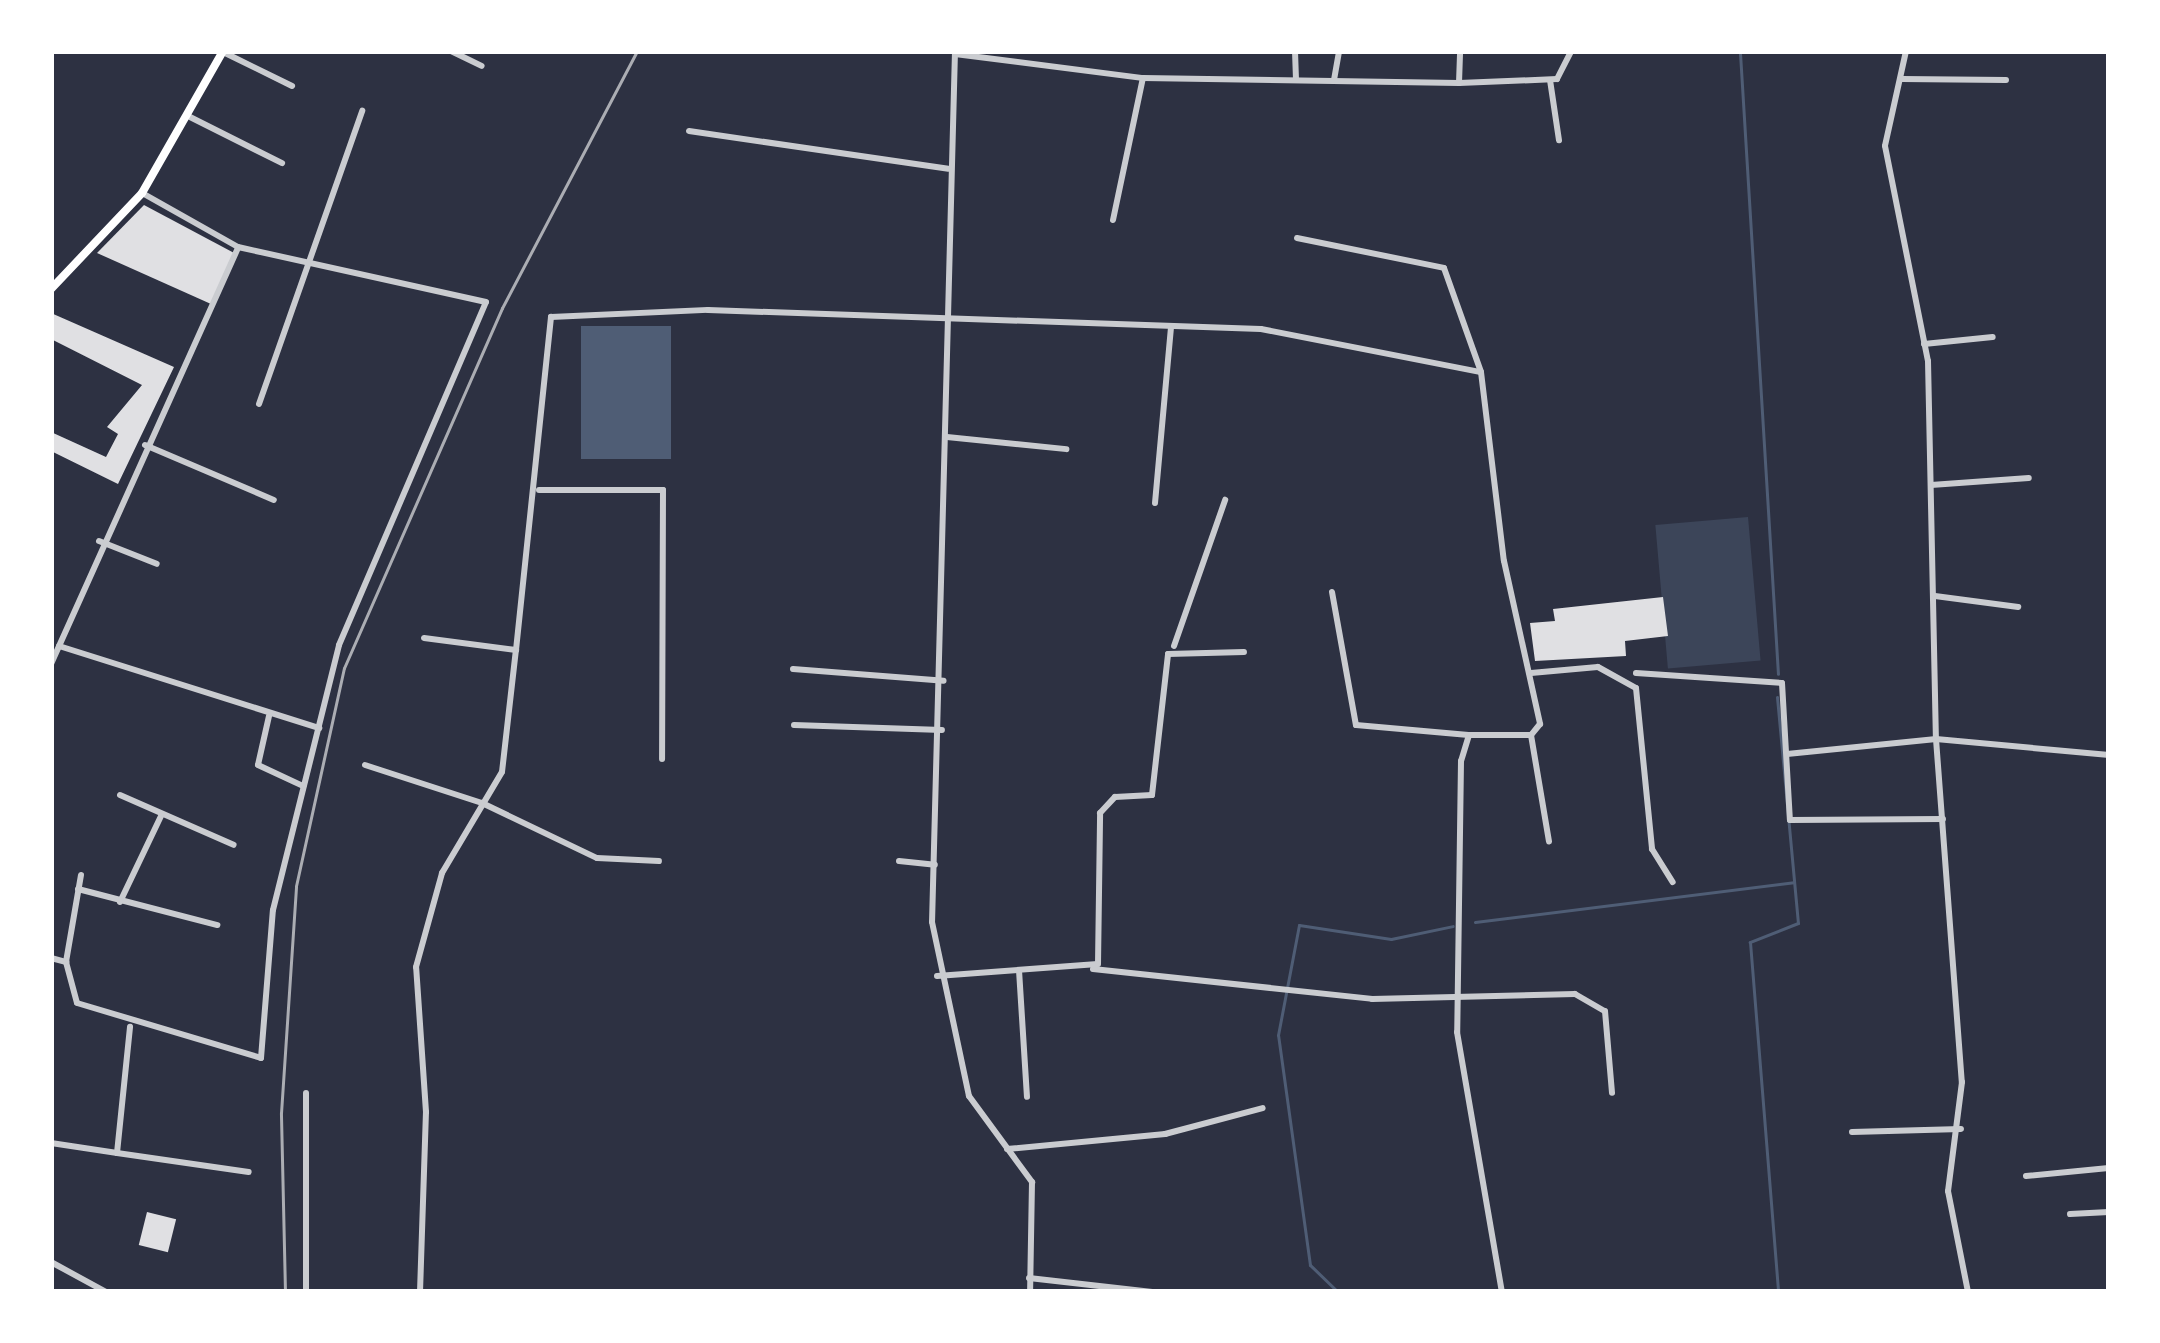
<!DOCTYPE html>
<style>
body{margin:0}
#map{position:relative;width:2160px;height:1343px;overflow:hidden;background:#2d3142;font-family:Cabin,sans-serif}
div>[style]{position:absolute}
[style*='--x']{left:calc(var(--x)*1px);top:calc(var(--y)*1px);width:calc(var(--w)*1px);rotate:calc(var(--a)*1deg)}
.green>*{inset:0;background:#3c4559;transform-origin:0 0}
.water>*{inset:0;background:#4f5d75;transform-origin:0 0}
.stream>*{height:3px;margin:-1.5px;padding:0 1.5px;transform-origin:1.5px;border-radius:1.5px;background:#4f5d75}
.building>*{inset:0;background:#e0e0e3;transform-origin:0 0}
.minor>*{height:6px;margin:-3px;padding:0 3px;transform-origin:3px;border-radius:3px;background:#caccd0}
.tertiary>*{height:6px;margin:-3px;padding:0 3px;transform-origin:3px;border-radius:3px;background:#caccd0}
.secondary>*{height:8px;margin:-4px;padding:0 4px;transform-origin:4px;border-radius:4px;background:#fff}
.rail>*{height:3px;margin:-1.5px;padding:0 1.5px;transform-origin:1.5px;border-radius:1.5px;background:#abadb3}
span{translate:-50% -50%;white-space:nowrap;text-align:center;line-height:1.15;-webkit-text-stroke:12px #fff;paint-order:stroke}
.frame{position:absolute;inset:0;border:54px solid #fff;pointer-events:none}
</style>
<div id="map">
<div class="green">
<i style="left:1748px;top:517px;width:144px;height:93px;rotate:85deg"></i>
</div>
<div class="water">
<i style="left:581px;top:326px;width:90px;height:133px"></i>
</div>
<div class="stream">
<i style="--x:1740;--y:53;--w:622;--a:86.5"></i>
<i style="--x:1777;--y:697;--w:227;--a:84.7"></i>
<i style="--x:1798;--y:923;--w:52;--a:158.4"></i>
<i style="--x:1750;--y:942;--w:351;--a:85.4"></i>
<i style="--x:1475;--y:922;--w:321;--a:-7.1"></i>
<i style="--x:1338;--y:1292;--w:39;--a:-136"></i>
<i style="--x:1310;--y:1265;--w:232;--a:-97.9"></i>
<i style="--x:1278;--y:1035;--w:112;--a:-79.2"></i>
<i style="--x:1299;--y:925;--w:93;--a:8.7"></i>
<i style="--x:1391;--y:939;--w:63;--a:-11.8"></i>
</div>
<div class="building">
<i style="clip-path:polygon(144px 205px,236px 254px,211px 304px,97px 253px)"></i>
<i style="clip-path:polygon(51px 313px,174px 367px,118px 484px,51px 451px,51px 432px,106px 457px,118px 434px,107px 427px,142px 385px,51px 339px)"></i>
<i style="clip-path:polygon(1663px 597px,1668px 636px,1625px 641px,1626px 656px,1535px 661px,1530px 623px,1555px 621px,1553px 609px)"></i>
<i style="left:147px;top:1212px;width:30px;height:34px;rotate:14deg"></i>
</div>
<div class="minor">
<i style="--x:451;--y:51;--w:34;--a:26"></i>
<i style="--x:1295;--y:51;--w:28;--a:88"></i>
<i style="--x:1906;--y:51;--w:97;--a:102.5"></i>
<i style="--x:1885;--y:146;--w:219;--a:78.7"></i>
<i style="--x:1928;--y:361;--w:378;--a:88.8"></i>
<i style="--x:1936;--y:739;--w:344;--a:85.7"></i>
<i style="--x:1962;--y:1082;--w:110;--a:97.3"></i>
<i style="--x:1948;--y:1191;--w:103;--a:78.8"></i>
<i style="--x:223;--y:52;--w:77;--a:26.2"></i>
<i style="--x:955;--y:54;--w:190;--a:7.3"></i>
<i style="--x:1143;--y:78;--w:316;--a:0.9"></i>
<i style="--x:1459;--y:83;--w:98;--a:-2.3"></i>
<i style="--x:1557;--y:79;--w:31;--a:-63"></i>
<i style="--x:1902;--y:79;--w:104;--a:0.6"></i>
<i style="--x:1334;--y:80;--w:29;--a:-80"></i>
<i style="--x:1550;--y:80;--w:61;--a:81.5"></i>
<i style="--x:1459;--y:83;--w:32;--a:-88"></i>
<i style="--x:190;--y:117;--w:103;--a:26.6"></i>
<i style="--x:689;--y:131;--w:262;--a:8.3"></i>
<i style="--x:1113;--y:220;--w:145;--a:-78.1"></i>
<i style="--x:1297;--y:238;--w:150;--a:11.5"></i>
<i style="--x:1444;--y:268;--w:110;--a:70.4"></i>
<i style="--x:1481;--y:372;--w:190;--a:83.1"></i>
<i style="--x:1504;--y:561;--w:167;--a:77.5"></i>
<i style="--x:1540;--y:724;--w:14;--a:129"></i>
<i style="--x:1531;--y:735;--w:62;--a:180"></i>
<i style="--x:1469;--y:735;--w:27;--a:107"></i>
<i style="--x:1461;--y:761;--w:271;--a:90.8"></i>
<i style="--x:1457;--y:1032;--w:264;--a:80.2"></i>
<i style="--x:1924;--y:344;--w:69;--a:-5.8"></i>
<i style="--x:259;--y:404;--w:311;--a:-70.6"></i>
<i style="--x:947;--y:437;--w:120;--a:5.8"></i>
<i style="--x:145;--y:445;--w:140;--a:23.1"></i>
<i style="--x:1931;--y:485;--w:98;--a:-4.1"></i>
<i style="--x:539;--y:490;--w:124;--a:0"></i>
<i style="--x:663;--y:490;--w:269;--a:90.2"></i>
<i style="--x:1155;--y:503;--w:176;--a:-84.8"></i>
<i style="--x:99;--y:541;--w:62;--a:21.6"></i>
<i style="--x:1332;--y:592;--w:135;--a:79.8"></i>
<i style="--x:1356;--y:725;--w:113;--a:5.1"></i>
<i style="--x:1935;--y:596;--w:84;--a:7.5"></i>
<i style="--x:424;--y:638;--w:93;--a:7.4"></i>
<i style="--x:516;--y:650;--w:335;--a:-84"></i>
<i style="--x:551;--y:317;--w:157;--a:-2.6"></i>
<i style="--x:708;--y:310;--w:553;--a:1.97"></i>
<i style="--x:1261;--y:329;--w:224;--a:11.1"></i>
<i style="--x:59;--y:646;--w:273;--a:17.5"></i>
<i style="--x:1174;--y:646;--w:155;--a:-70.7"></i>
<i style="--x:51;--y:664;--w:456;--a:-65.8"></i>
<i style="--x:793;--y:669;--w:151;--a:4.5"></i>
<i style="--x:1531;--y:673;--w:67;--a:-5.1"></i>
<i style="--x:1598;--y:667;--w:43;--a:28.9"></i>
<i style="--x:1636;--y:688;--w:162;--a:84.3"></i>
<i style="--x:1652;--y:849;--w:39;--a:58"></i>
<i style="--x:1636;--y:673;--w:146;--a:3.9"></i>
<i style="--x:1782;--y:683;--w:137;--a:86.7"></i>
<i style="--x:1790;--y:820;--w:153;--a:-0.4"></i>
<i style="--x:269;--y:716;--w:50;--a:102.7"></i>
<i style="--x:258;--y:765;--w:50;--a:25"></i>
<i style="--x:794;--y:725;--w:148;--a:1.9"></i>
<i style="--x:1531;--y:735;--w:108;--a:80.4"></i>
<i style="--x:1787;--y:754;--w:150;--a:-5.7"></i>
<i style="--x:1936;--y:739;--w:174;--a:5.3"></i>
<i style="--x:365;--y:765;--w:123;--a:18"></i>
<i style="--x:482;--y:803;--w:127;--a:25.6"></i>
<i style="--x:597;--y:858;--w:62;--a:2.8"></i>
<i style="--x:120;--y:795;--w:124;--a:23.7"></i>
<i style="--x:899;--y:861;--w:36;--a:6"></i>
<i style="--x:81;--y:875;--w:88;--a:99.8"></i>
<i style="--x:66;--y:962;--w:42;--a:75"></i>
<i style="--x:77;--y:1003;--w:192;--a:16.6"></i>
<i style="--x:261;--y:1058;--w:148;--a:-85.4"></i>
<i style="--x:273;--y:910;--w:273;--a:-76"></i>
<i style="--x:339;--y:645;--w:373;--a:-66.8"></i>
<i style="--x:486;--y:302;--w:254;--a:-167.5"></i>
<i style="--x:238;--y:247;--w:110;--a:-150.6"></i>
<i style="--x:78;--y:889;--w:144;--a:14.5"></i>
<i style="--x:120;--y:902;--w:95;--a:-64.5"></i>
<i style="--x:51;--y:958;--w:16;--a:15"></i>
<i style="--x:1093;--y:969;--w:281;--a:6.1"></i>
<i style="--x:1372;--y:999;--w:203;--a:-1.4"></i>
<i style="--x:1575;--y:994;--w:34;--a:30"></i>
<i style="--x:1605;--y:1011;--w:82;--a:85.1"></i>
<i style="--x:1019;--y:970;--w:127;--a:86.4"></i>
<i style="--x:937;--y:976;--w:161;--a:-4.3"></i>
<i style="--x:1098;--y:964;--w:151;--a:-89.2"></i>
<i style="--x:1100;--y:813;--w:22;--a:-47"></i>
<i style="--x:1115;--y:797;--w:37;--a:-3"></i>
<i style="--x:1152;--y:795;--w:142;--a:-83.5"></i>
<i style="--x:1168;--y:654;--w:76;--a:-1.5"></i>
<i style="--x:1852;--y:1132;--w:109;--a:-1.6"></i>
<i style="--x:51;--y:1143;--w:67;--a:8.6"></i>
<i style="--x:117;--y:1153;--w:127;--a:-84.1"></i>
<i style="--x:1007;--y:1149;--w:159;--a:-5.4"></i>
<i style="--x:1165;--y:1134;--w:101;--a:-14.9"></i>
<i style="--x:117;--y:1153;--w:133;--a:8.2"></i>
<i style="--x:2026;--y:1176;--w:83;--a:-5.5"></i>
<i style="--x:2070;--y:1214;--w:39;--a:-3"></i>
<i style="--x:51;--y:1262;--w:63;--a:28.6"></i>
<i style="--x:1029;--y:1278;--w:124;--a:6.5"></i>
<i style="--x:306;--y:1292;--w:199;--a:-90"></i>
<i style="--x:420;--y:1292;--w:180;--a:-88.1"></i>
<i style="--x:426;--y:1112;--w:145;--a:-93.9"></i>
<i style="--x:416;--y:967;--w:98;--a:-74.5"></i>
<i style="--x:442;--y:873;--w:117;--a:-59.3"></i>
<i style="--x:502;--y:772;--w:123;--a:-83.5"></i>
</div>
<div class="tertiary">
<i style="--x:955;--y:51;--w:871;--a:91.51"></i>
<i style="--x:932;--y:922;--w:178;--a:78"></i>
<i style="--x:969;--y:1096;--w:107;--a:53.8"></i>
<i style="--x:1032;--y:1182;--w:110;--a:91"></i>
</div>
<div class="secondary">
<i style="--x:51;--y:289;--w:132;--a:-46.5"></i>
<i style="--x:142;--y:193;--w:163;--a:-60.3"></i>
</div>
<div class="rail">
<i style="--x:285;--y:1292;--w:179;--a:-91.3"></i>
<i style="--x:281;--y:1113;--w:227;--a:-86.2"></i>
<i style="--x:296;--y:886;--w:223;--a:-77.6"></i>
<i style="--x:344;--y:668;--w:393;--a:-66.3"></i>
<i style="--x:502;--y:308;--w:290;--a:-62.3"></i>
</div>
<div class="frame"></div>
</div>
